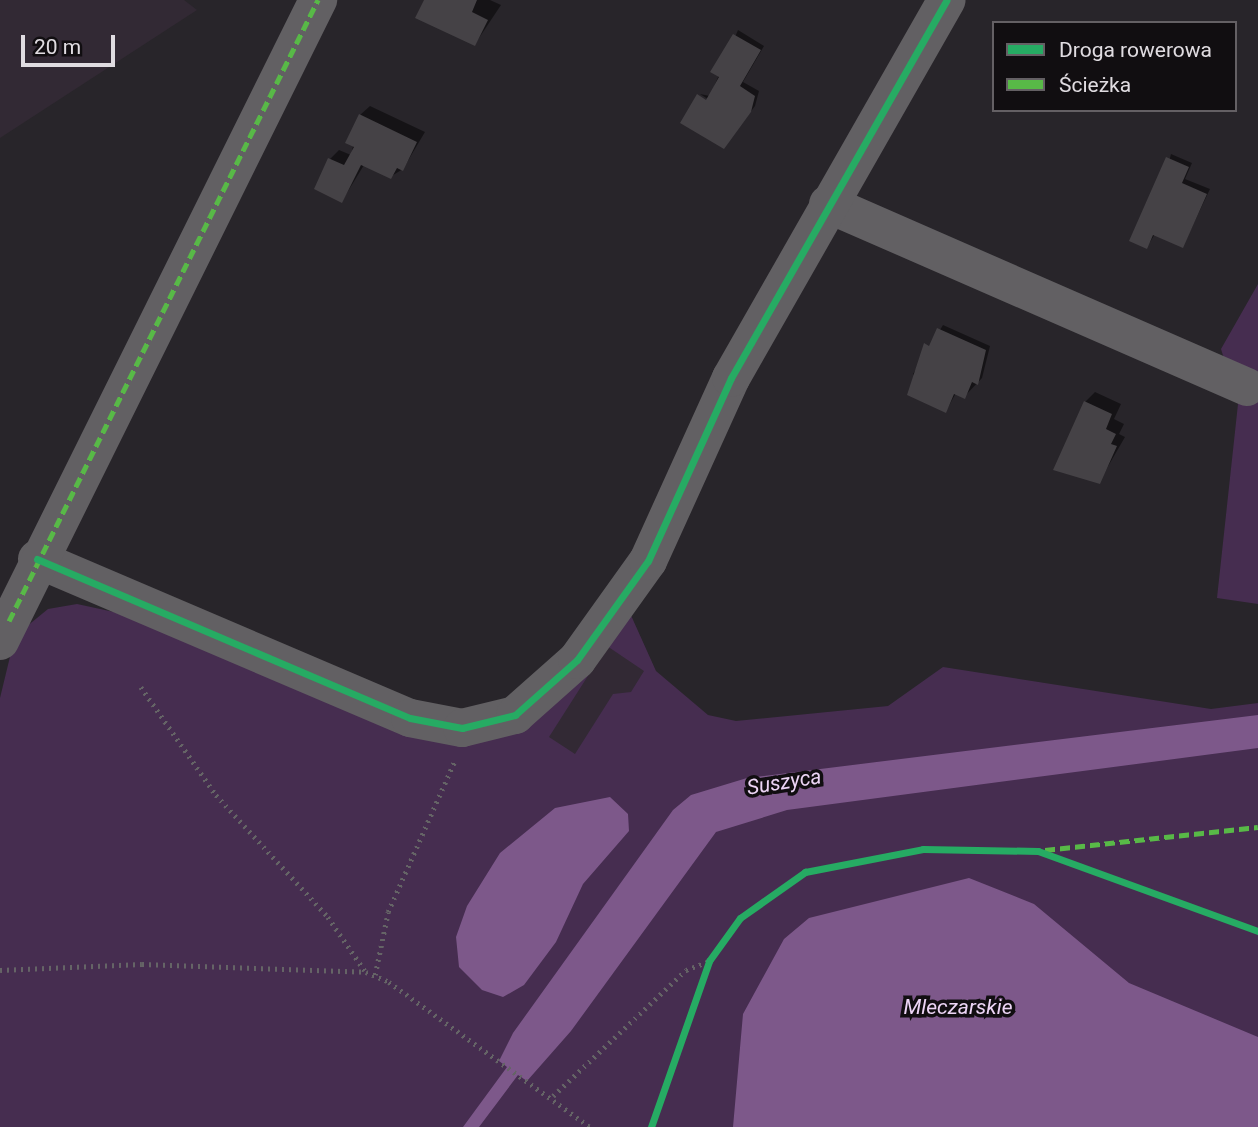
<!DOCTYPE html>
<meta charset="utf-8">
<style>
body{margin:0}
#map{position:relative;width:1258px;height:1127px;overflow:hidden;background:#28252a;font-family:Roboto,sans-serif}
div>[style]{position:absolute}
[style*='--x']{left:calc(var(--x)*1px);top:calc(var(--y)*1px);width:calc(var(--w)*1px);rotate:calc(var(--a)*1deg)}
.built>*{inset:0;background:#322934}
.green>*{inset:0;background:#462d50}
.water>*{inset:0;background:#7d588a}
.shadow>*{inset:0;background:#0007}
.building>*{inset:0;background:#454246}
.path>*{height:4.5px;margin-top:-2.25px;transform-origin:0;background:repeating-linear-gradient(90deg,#656466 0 2px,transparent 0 7px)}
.minor>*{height:38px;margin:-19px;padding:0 19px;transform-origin:19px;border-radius:19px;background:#626063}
.quiet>*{height:5px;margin-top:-2.5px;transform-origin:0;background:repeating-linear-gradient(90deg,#58b947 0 10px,transparent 0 15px)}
.cycleway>*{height:7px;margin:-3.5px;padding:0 3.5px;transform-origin:3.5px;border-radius:3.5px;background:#26ab63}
span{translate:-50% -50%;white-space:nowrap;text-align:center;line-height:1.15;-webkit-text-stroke:7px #110e11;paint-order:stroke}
.water-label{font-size:21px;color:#edd5f6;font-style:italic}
.legend{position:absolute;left:992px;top:21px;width:245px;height:91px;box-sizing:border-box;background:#110e11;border:2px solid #646064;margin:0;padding:9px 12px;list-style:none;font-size:21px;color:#e0dce1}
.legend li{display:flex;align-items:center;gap:14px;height:35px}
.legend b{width:35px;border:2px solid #646064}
.scale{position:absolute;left:21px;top:35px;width:94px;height:32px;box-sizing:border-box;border:4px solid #e0dce1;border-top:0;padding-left:9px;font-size:21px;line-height:24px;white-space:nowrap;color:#e0dce1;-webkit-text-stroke:5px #110e11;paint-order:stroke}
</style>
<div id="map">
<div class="built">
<i style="clip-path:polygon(0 0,184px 0,197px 10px,0 138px)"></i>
<i style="clip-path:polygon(629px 611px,696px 762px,535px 754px)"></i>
</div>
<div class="green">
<i style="clip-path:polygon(1258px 284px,1258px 604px,1217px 598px,1238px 404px,1221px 349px)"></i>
<i style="clip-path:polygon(evenodd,77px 604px,114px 612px,455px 739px,629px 611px,656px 671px,708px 715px,736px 721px,888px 706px,943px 667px,1211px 709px,1258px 703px,1258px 1127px,0 1127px,0 698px,15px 636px,48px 609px,77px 604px,607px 646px,644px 671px,631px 692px,613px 694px,575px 754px,549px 737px,607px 646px)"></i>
</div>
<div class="water">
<i style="clip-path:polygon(1258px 715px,1258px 748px,787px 810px,716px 832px,571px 1031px,527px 1081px,518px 1075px,479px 1127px,463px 1127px,507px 1067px,499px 1061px,513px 1033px,673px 810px,691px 795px,747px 778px)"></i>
<i style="clip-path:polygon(610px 797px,628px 814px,629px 831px,583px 884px,556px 942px,524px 985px,503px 997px,482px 990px,459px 967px,456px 937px,467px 906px,500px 853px,555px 808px)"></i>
<i style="clip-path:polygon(969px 878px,1034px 904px,1129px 983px,1258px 1037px,1258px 1127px,733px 1127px,743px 1014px,784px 939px,809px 918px)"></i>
</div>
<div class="shadow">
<i style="clip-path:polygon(426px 0,490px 0,501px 5px,475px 44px)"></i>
<i style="clip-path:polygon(738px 30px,764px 46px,743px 82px,759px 91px,755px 106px,728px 142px,714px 103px,700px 94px,710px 96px)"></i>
<i style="clip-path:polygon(370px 106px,425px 132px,403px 169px,390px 177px,364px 165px,342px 201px,330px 159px,339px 150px,351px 155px,360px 115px)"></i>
<i style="clip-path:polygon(1171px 154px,1192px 163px,1185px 179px,1210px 189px,1183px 246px,1155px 234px,1147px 247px)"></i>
<i style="clip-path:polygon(943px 325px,990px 346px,982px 378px,964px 397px,956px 393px,946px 411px,913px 374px)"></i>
<i style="clip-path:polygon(1095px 392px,1121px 404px,1114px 419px,1124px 424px,1119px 434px,1125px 437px,1099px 482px,1085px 402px)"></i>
</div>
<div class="building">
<i style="clip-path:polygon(424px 0,477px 0,472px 12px,488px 20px,475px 46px,415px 18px)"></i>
<i style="clip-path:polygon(733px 34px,761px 50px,740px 86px,755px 96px,751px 112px,724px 149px,680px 123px,697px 94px,706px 100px,719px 77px,710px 72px)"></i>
<i style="clip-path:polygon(359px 114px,417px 142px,403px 171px,397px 168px,391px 179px,361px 165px,342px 203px,314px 189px,328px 158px,344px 165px,354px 147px,345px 143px)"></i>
<i style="clip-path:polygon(1166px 157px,1189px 167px,1182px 183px,1207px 194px,1183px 248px,1153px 235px,1147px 249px,1129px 241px)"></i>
<i style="clip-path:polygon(937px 328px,986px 350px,978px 385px,972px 382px,965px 399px,954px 394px,946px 413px,907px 395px,924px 343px,929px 346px)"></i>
<i style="clip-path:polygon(1084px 401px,1112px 414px,1106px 429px,1116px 434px,1111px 444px,1117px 446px,1100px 484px,1053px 470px)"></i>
</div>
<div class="path">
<i style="--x:141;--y:687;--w:131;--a:55.2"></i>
<i style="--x:216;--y:795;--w:166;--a:47.4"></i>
<i style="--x:328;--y:917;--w:65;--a:55.6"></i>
<i style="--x:0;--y:970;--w:142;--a:-2.4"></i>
<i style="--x:142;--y:964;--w:224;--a:2"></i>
<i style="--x:366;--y:972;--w:25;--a:23"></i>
<i style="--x:389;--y:982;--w:248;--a:35.8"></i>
<i style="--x:375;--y:975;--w:64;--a:-78.3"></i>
<i style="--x:388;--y:912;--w:166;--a:-66.2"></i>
<i style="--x:553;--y:1096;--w:183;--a:-43.5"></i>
<i style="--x:686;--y:970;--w:25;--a:-21"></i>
<i style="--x:651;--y:1127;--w:176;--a:-70.7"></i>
<i style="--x:709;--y:961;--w:53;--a:-54.2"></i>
<i style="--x:740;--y:918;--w:80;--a:-35.3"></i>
<i style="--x:805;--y:872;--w:120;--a:-11"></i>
<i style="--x:923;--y:849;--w:115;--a:1"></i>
<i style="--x:1038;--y:851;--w:234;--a:20"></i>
</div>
<div class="minor">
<i style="--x:828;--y:204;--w:457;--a:23.6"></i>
<i style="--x:37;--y:559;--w:405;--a:23.1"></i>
<i style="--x:410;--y:718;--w:53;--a:10.9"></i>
<i style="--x:462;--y:728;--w:55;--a:-13.8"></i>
<i style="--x:515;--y:715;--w:83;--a:-41.6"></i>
<i style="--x:577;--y:660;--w:122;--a:-54.4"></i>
<i style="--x:648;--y:561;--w:201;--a:-65.6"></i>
<i style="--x:731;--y:378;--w:435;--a:-60.3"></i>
<i style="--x:0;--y:641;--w:716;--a:-63.61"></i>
</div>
<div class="quiet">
<i style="--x:9;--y:621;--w:694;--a:-63.55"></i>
<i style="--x:1045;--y:850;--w:214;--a:-6.2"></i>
</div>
<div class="cycleway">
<i style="--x:37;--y:559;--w:405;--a:23.1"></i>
<i style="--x:410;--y:718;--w:53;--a:10.9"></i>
<i style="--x:462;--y:728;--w:55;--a:-13.8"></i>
<i style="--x:515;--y:715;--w:83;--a:-41.6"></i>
<i style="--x:577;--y:660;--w:122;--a:-54.4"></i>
<i style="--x:648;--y:561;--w:201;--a:-65.6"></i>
<i style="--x:731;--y:378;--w:435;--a:-60.3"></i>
<i style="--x:651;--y:1127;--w:176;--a:-70.7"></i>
<i style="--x:709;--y:961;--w:53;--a:-54.2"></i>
<i style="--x:740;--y:918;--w:80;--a:-35.3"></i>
<i style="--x:805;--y:872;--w:120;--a:-11"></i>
<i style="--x:923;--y:849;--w:115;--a:1"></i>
<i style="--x:1038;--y:851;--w:234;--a:20"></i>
</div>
<div class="water-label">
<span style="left:784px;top:782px;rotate:-9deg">Suszyca</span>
<span style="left:958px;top:1007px">Mleczarskie</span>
</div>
<ul class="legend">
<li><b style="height:9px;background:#26ab63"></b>Droga rowerowa</li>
<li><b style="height:9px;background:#58b947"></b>Ścieżka</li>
</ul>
<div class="scale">20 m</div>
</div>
